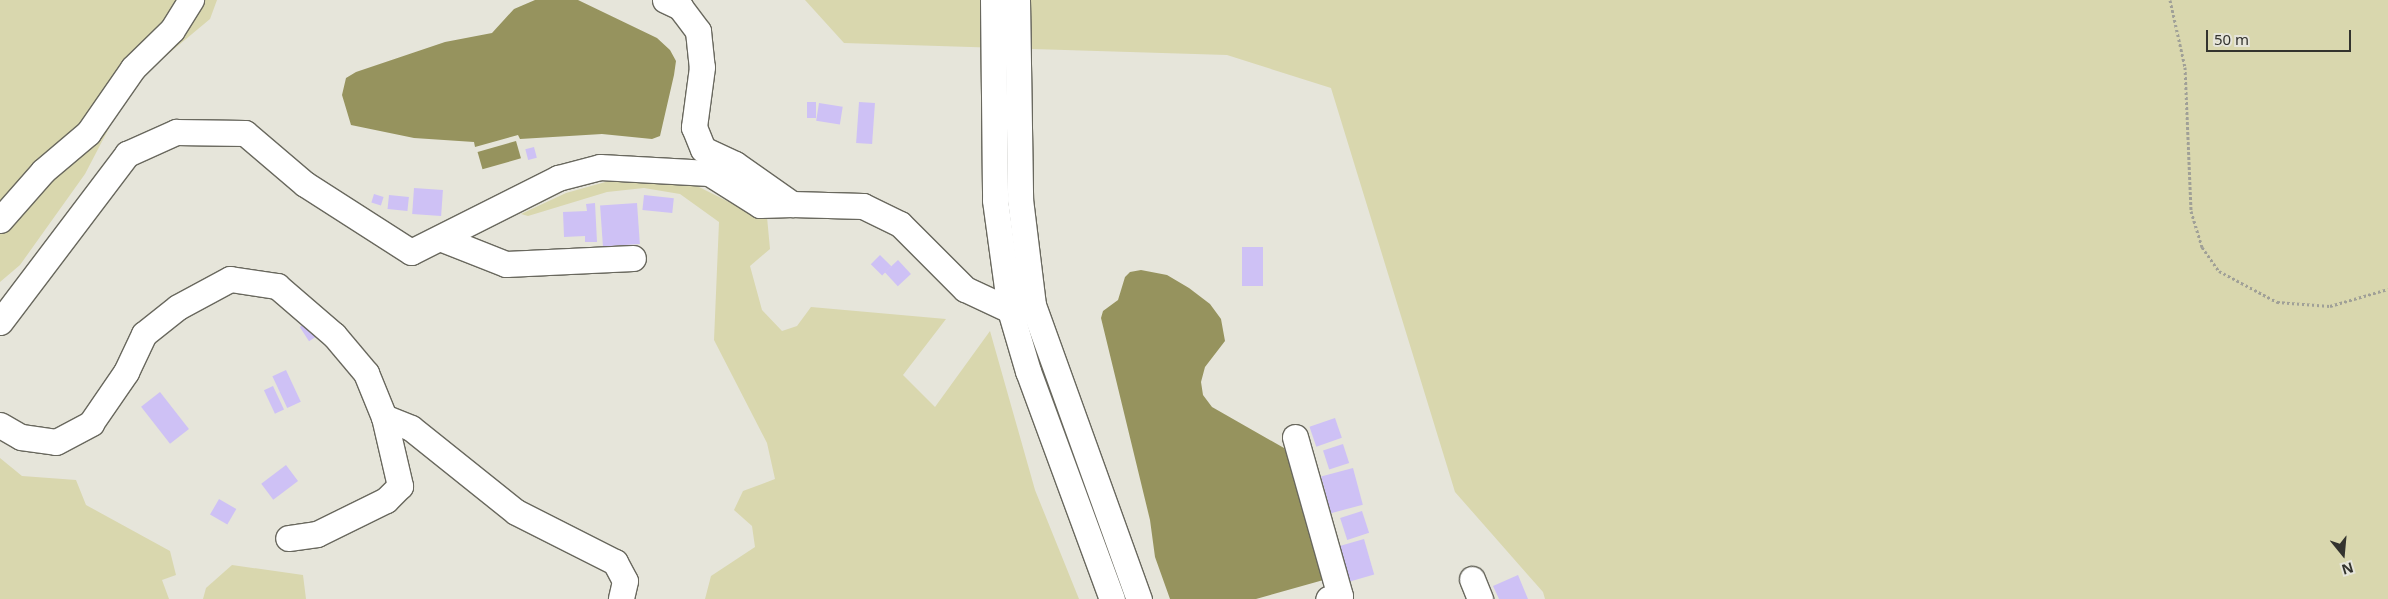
<!DOCTYPE html>
<style>
body{margin:0}
#map{position:relative;width:2388px;height:599px;overflow:hidden;background:#e6e5da;font-family:"Noto Sans",sans-serif}
div>[style]{position:absolute}
[style*='--x']{left:calc(var(--x)*1px);top:calc(var(--y)*1px);width:calc(var(--w)*1px);rotate:calc(var(--a)*1deg)}
.green>*{inset:0;background:#d9d7ae}
.water>*{inset:0;background:#96935e;transform-origin:0 0}
.building>*{inset:0;background:#cec1f5;transform-origin:0 0}
.path>*{height:3px;margin-top:-1.5px;transform-origin:0;background:repeating-linear-gradient(90deg,#a0a097 0 2.5px,transparent 0 5px)}
.roads{filter:drop-shadow(1px 0 #69685e) drop-shadow(-1px 0 #69685e) drop-shadow(0 1px #69685e) drop-shadow(0 -1px #69685e)}
.minor>*{height:25px;margin:-12.5px;padding:0 12.5px;transform-origin:12.5px;border-radius:12.5px;background:#fff}
span{translate:-50% -50%;white-space:nowrap;text-align:center;line-height:1.15;-webkit-text-stroke:4.5px #e6e5da;paint-order:stroke}
.north{position:absolute;left:2318px;top:529px;width:50px;height:50px;-webkit-text-stroke:4px #e6e5da;paint-order:stroke;rotate:163deg;font-size:14px;font-weight:700;line-height:20px;text-align:center;color:#33332e}
.north::after{content:'';display:block;margin:auto;width:18px;height:22px;background:#33332e;clip-path:polygon(50% 0,100% 100%,50% 72%,0 100%)}
.scale{position:absolute;left:2206px;top:30px;width:145px;height:22px;box-sizing:border-box;border:2px solid #33332e;border-top:0;padding-left:6px;font-size:15px;line-height:18px;white-space:nowrap;color:#33332e;-webkit-text-stroke:4px #e6e5da;paint-order:stroke}
</style>
<div id="map">
<div class="green">
<i style="clip-path:polygon(0 0,217px 0,210px 19px,132px 84px,85px 174px,20px 265px,0 282px)"></i>
<i style="clip-path:polygon(805px 0,2388px 0,2388px 599px,1545px 599px,1543px 592px,1455px 492px,1331px 88px,1227px 55px,844px 43px)"></i>
<i style="clip-path:polygon(651px 179px,693px 184px,743px 209px,767px 217px,770px 249px,750px 266px,762px 310px,782px 331px,797px 326px,811px 307px,946px 319px,903px 375px,935px 407px,990px 331px,1035px 490px,1079px 599px,705px 599px,711px 576px,755px 547px,752px 526px,734px 510px,743px 491px,775px 479px,767px 443px,714px 340px,719px 222px,680px 194px,644px 188px,607px 192px,528px 216px,521px 214px,566px 193px,609px 181px)"></i>
<i style="clip-path:polygon(0 458px,22px 476px,76px 480px,86px 505px,170px 551px,176px 575px,162px 580px,169px 599px,0 599px)"></i>
<i style="clip-path:polygon(232px 565px,303px 575px,306px 599px,203px 599px,206px 588px)"></i>
</div>
<div class="water">
<i style="clip-path:polygon(535px 0,578px 0,657px 38px,670px 50px,676px 61px,674px 75px,660px 136px,652px 139px,602px 134px,520px 139px,518px 135px,475px 147px,474px 142px,414px 138px,351px 125px,342px 95px,346px 78px,356px 72px,445px 42px,492px 33px,514px 9px)"></i>
<i style="left:516px;top:141px;width:18px;height:40px;rotate:74deg"></i>
<i style="clip-path:polygon(1141px 270px,1167px 275px,1189px 288px,1210px 304px,1221px 319px,1225px 341px,1205px 367px,1201px 382px,1203px 395px,1212px 407px,1284px 448px,1299px 483px,1327px 579px,1256px 599px,1170px 599px,1155px 557px,1150px 520px,1101px 318px,1103px 311px,1118px 300px,1125px 277px,1130px 272px)"></i>
</div>
<div class="building">
<i style="left:807px;top:102px;width:9px;height:16px"></i>
<i style="left:859px;top:102px;width:16px;height:41px;rotate:4deg"></i>
<i style="left:819px;top:103px;width:24px;height:18px;rotate:9deg"></i>
<i style="left:534px;top:147px;width:11px;height:9px;rotate:75deg"></i>
<i style="left:414px;top:188px;width:29px;height:26px;rotate:4deg"></i>
<i style="left:374px;top:194px;width:10px;height:9px;rotate:17deg"></i>
<i style="left:389px;top:195px;width:20px;height:14px;rotate:6deg"></i>
<i style="left:644px;top:195px;width:30px;height:15px;rotate:6deg"></i>
<i style="clip-path:polygon(595px 203px,597px 242px,585px 242px,585px 236px,564px 237px,563px 212px,587px 211px,586px 204px)"></i>
<i style="left:637px;top:203px;width:41px;height:37px;rotate:86deg"></i>
<i style="left:1242px;top:247px;width:21px;height:39px"></i>
<i style="left:880px;top:255px;width:16px;height:13px;rotate:45deg"></i>
<i style="left:898px;top:260px;width:19px;height:18px;rotate:47deg"></i>
<i style="left:309px;top:321px;width:17px;height:11px;rotate:57deg"></i>
<i style="left:286px;top:370px;width:35px;height:15px;rotate:65deg"></i>
<i style="left:273px;top:386px;width:26px;height:10px;rotate:65deg"></i>
<i style="left:160px;top:392px;width:47px;height:24px;rotate:52deg"></i>
<i style="left:1335px;top:418px;width:21px;height:27px;rotate:71deg"></i>
<i style="left:1343px;top:444px;width:20px;height:21px;rotate:72deg"></i>
<i style="left:286px;top:465px;width:20px;height:31px;rotate:53deg"></i>
<i style="left:1353px;top:468px;width:38px;height:33px;rotate:75deg"></i>
<i style="left:219px;top:499px;width:20px;height:18px;rotate:30deg"></i>
<i style="left:1362px;top:511px;width:23px;height:23px;rotate:72deg"></i>
<i style="left:1364px;top:539px;width:37px;height:27px;rotate:74deg"></i>
<i style="clip-path:polygon(1518px 575px,1528px 599px,1499px 599px,1493px 586px)"></i>
</div>
<div class="path">
<i style="--x:2170;--y:0;--w:69;--a:77.4"></i>
<i style="--x:2185;--y:67;--w:144;--a:87.6"></i>
<i style="--x:2191;--y:211;--w:38;--a:73"></i>
<i style="--x:2202;--y:247;--w:29;--a:55"></i>
<i style="--x:2219;--y:271;--w:66;--a:28.1"></i>
<i style="--x:2277;--y:302;--w:53;--a:4.3"></i>
<i style="--x:2330;--y:306;--w:60;--a:-16.3"></i>
</div>
<div class="roads">
<div class="minor">
<i style="--x:665;--y:0;--w:17;--a:25"></i>
<i style="--x:680;--y:7;--w:30;--a:53"></i>
<i style="--x:698;--y:31;--w:36;--a:84"></i>
<i style="--x:702;--y:67;--w:61;--a:97.6"></i>
<i style="--x:694;--y:127;--w:24;--a:68"></i>
<i style="--x:703;--y:149;--w:35;--a:25"></i>
<i style="--x:735;--y:164;--w:70;--a:35.1"></i>
<i style="--x:792;--y:204;--w:71;--a:1.6"></i>
<i style="--x:863;--y:206;--w:41;--a:25.9"></i>
<i style="--x:900;--y:224;--w:92;--a:45"></i>
<i style="--x:965;--y:289;--w:50;--a:25"></i>
<i style="--x:1010;--y:310;--w:11;--a:-10"></i>
<i style="--x:993;--y:0;--w:200;--a:89.4"></i>
<i style="--x:995;--y:200;--w:111;--a:82.2"></i>
<i style="--x:1010;--y:310;--w:64;--a:73.6"></i>
<i style="--x:1028;--y:371;--w:243;--a:69.8"></i>
<i style="--x:1017;--y:0;--w:199;--a:89.1"></i>
<i style="--x:1020;--y:199;--w:107;--a:83"></i>
<i style="--x:1033;--y:305;--w:313;--a:70.2"></i>
<i style="--x:0;--y:220;--w:65;--a:-48.7"></i>
<i style="--x:43;--y:171;--w:59;--a:-40.2"></i>
<i style="--x:88;--y:133;--w:79;--a:-55.3"></i>
<i style="--x:133;--y:68;--w:54;--a:-44.3"></i>
<i style="--x:172;--y:30;--w:36;--a:-58"></i>
<i style="--x:440;--y:238;--w:71;--a:21.5"></i>
<i style="--x:506;--y:264;--w:127;--a:-2.7"></i>
<i style="--x:0;--y:322;--w:211;--a:-52.9"></i>
<i style="--x:127;--y:154;--w:54;--a:-24.2"></i>
<i style="--x:176;--y:132;--w:69;--a:0.8"></i>
<i style="--x:245;--y:133;--w:79;--a:40.4"></i>
<i style="--x:305;--y:184;--w:126;--a:32.7"></i>
<i style="--x:411;--y:252;--w:165;--a:-26.7"></i>
<i style="--x:558;--y:178;--w:43;--a:-14.7"></i>
<i style="--x:600;--y:167;--w:109;--a:3.2"></i>
<i style="--x:709;--y:173;--w:60;--a:32.1"></i>
<i style="--x:760;--y:205;--w:32;--a:-2"></i>
<i style="--x:384;--y:417;--w:29;--a:22"></i>
<i style="--x:411;--y:428;--w:134;--a:38.7"></i>
<i style="--x:516;--y:512;--w:111;--a:26.8"></i>
<i style="--x:615;--y:562;--w:21;--a:62"></i>
<i style="--x:625;--y:581;--w:18;--a:103"></i>
<i style="--x:0;--y:425;--w:24;--a:30"></i>
<i style="--x:21;--y:437;--w:35;--a:8"></i>
<i style="--x:56;--y:442;--w:40;--a:-28"></i>
<i style="--x:91;--y:423;--w:62;--a:-55.5"></i>
<i style="--x:126;--y:372;--w:42;--a:-64.7"></i>
<i style="--x:144;--y:334;--w:43;--a:-38.5"></i>
<i style="--x:178;--y:307;--w:59;--a:-28.3"></i>
<i style="--x:230;--y:279;--w:48;--a:8.5"></i>
<i style="--x:277;--y:286;--w:75;--a:40.7"></i>
<i style="--x:334;--y:335;--w:50;--a:49.9"></i>
<i style="--x:366;--y:373;--w:48;--a:67.8"></i>
<i style="--x:384;--y:417;--w:71;--a:76.9"></i>
<i style="--x:400;--y:486;--w:20;--a:135"></i>
<i style="--x:386;--y:500;--w:77;--a:153.8"></i>
<i style="--x:317;--y:534;--w:29;--a:172"></i>
<i style="--x:1295;--y:437;--w:165;--a:74.2"></i>
<i style="--x:1340;--y:596;--w:12;--a:166"></i>
<i style="--x:1472;--y:579;--w:22;--a:68"></i>
</div>
</div>
<div class="north">N</div>
<div class="scale">50 m</div>
</div>
